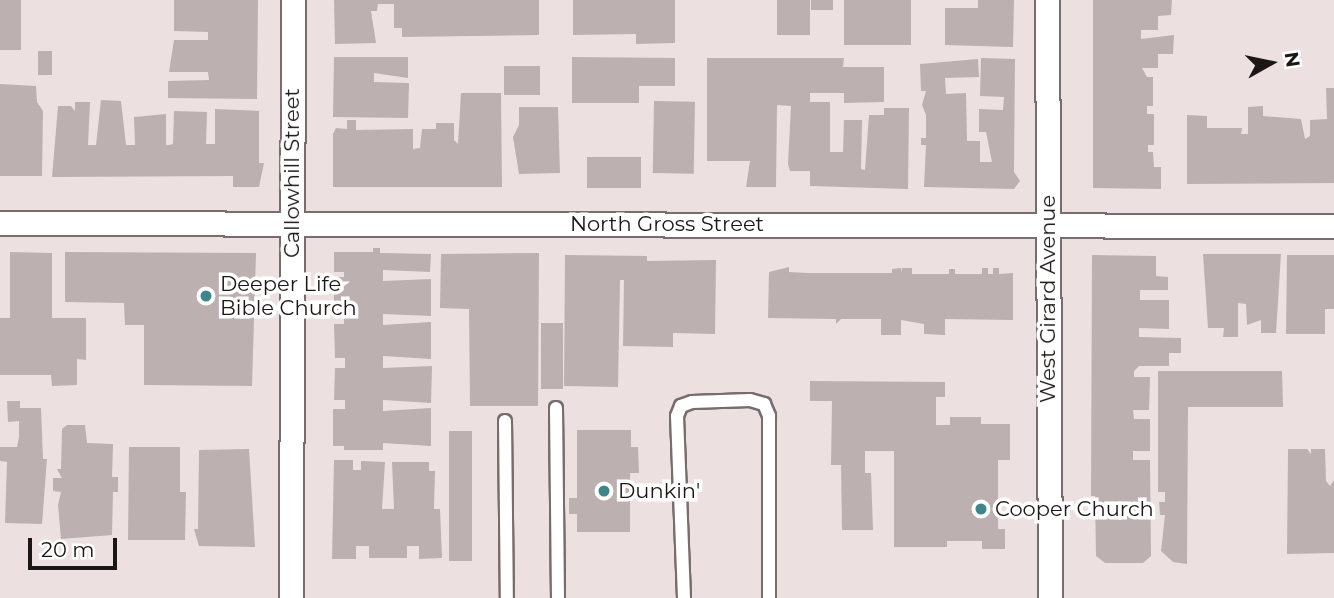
<!DOCTYPE html>
<style>
body{margin:0}
#map{position:relative;width:1334px;height:598px;overflow:hidden;background:#ede0e0;font-family:Montserrat,sans-serif}
div>[style]{position:absolute}
[style*='--x']{left:calc(var(--x)*1px);top:calc(var(--y)*1px);width:calc(var(--w)*1px);rotate:calc(var(--a)*1deg)}
.building>*{inset:0;background:#bcb0b0;transform-origin:0 0}
.roads{filter:drop-shadow(2px 0 #786d6d) drop-shadow(-2px 0 #786d6d) drop-shadow(0 2px #786d6d) drop-shadow(0 -2px #786d6d)}
.lane>*{height:12px;margin:-6px;padding:0 6px;transform-origin:6px;border-radius:6px;background:#fff}
.street>*{height:23px;margin:-11.5px;padding:0 11.5px;transform-origin:11.5px;border-radius:11.5px;background:#fff}
.dots>*{width:19px;height:19px;translate:-50% -50%;box-sizing:border-box;border:4px solid #fff;border-radius:50%}
span{translate:-50% -50%;white-space:nowrap;text-align:center;line-height:1.15;-webkit-text-stroke:7px #fff;paint-order:stroke}
.street-label{font-size:21px;color:#1b1716}
.poi-label{font-size:21px;color:#1b1716}
.left{translate:0 -50%;text-align:left}
.north{position:absolute;left:1236px;top:28px;width:70px;height:70px;-webkit-text-stroke:5px #fff;paint-order:stroke;rotate:81deg;font-size:19px;font-weight:700;line-height:28px;text-align:center;color:#1b1716}
.north::after{content:'';display:block;margin:auto;width:24px;height:32px;background:#1b1716;clip-path:polygon(50% 0,100% 100%,50% 72%,0 100%)}
.scale{position:absolute;left:28px;top:538px;width:89px;height:32px;box-sizing:border-box;border:4px solid #1b1716;border-top:0;padding-left:9px;font-size:21px;line-height:24px;white-space:nowrap;color:#1b1716;-webkit-text-stroke:5px #fff;paint-order:stroke}
</style>
<div id="map">
<div class="building">
<i style="left:0;top:0;width:21px;height:50px"></i>
<i style="clip-path:polygon(174px 0,258px 0,257px 99px,168px 98px,168px 81px,209px 80px,208px 72px,169px 72px,174px 40px,208px 40px,208px 32px,174px 31px)"></i>
<i style="clip-path:polygon(334px 0,539px 0,539px 35px,402px 37px,402px 28px,394px 28px,394px 4px,378px 4px,377px 11px,371px 11px,376px 43px,335px 44px)"></i>
<i style="clip-path:polygon(573px 0,675px 0,675px 43px,636px 44px,636px 34px,573px 35px)"></i>
<i style="left:777px;top:0;width:33px;height:35px"></i>
<i style="left:811px;top:0;width:22px;height:10px"></i>
<i style="left:844px;top:0;width:67px;height:45px"></i>
<i style="clip-path:polygon(978px 0,1014px 0,1013px 47px,945px 45px,945px 8px,978px 8px)"></i>
<i style="clip-path:polygon(1093px 0,1172px 0,1171px 15px,1158px 16px,1158px 30px,1141px 30px,1141px 39px,1174px 35px,1173px 54px,1158px 54px,1158px 68px,1142px 68px,1147px 77px,1153px 77px,1153px 106px,1147px 106px,1147px 114px,1154px 114px,1154px 145px,1148px 145px,1148px 152px,1153px 152px,1154px 167px,1161px 167px,1161px 189px,1093px 188px)"></i>
<i style="left:38px;top:51px;width:14px;height:24px"></i>
<i style="clip-path:polygon(334px 57px,408px 57px,408px 78px,374px 73px,374px 82px,409px 83px,408px 118px,333px 117px)"></i>
<i style="clip-path:polygon(572px 57px,675px 58px,675px 86px,639px 86px,639px 103px,572px 103px)"></i>
<i style="clip-path:polygon(707px 58px,844px 58px,843px 67px,884px 67px,884px 102px,844px 103px,844px 93px,810px 93px,810px 102px,830px 102px,830px 152px,843px 152px,844px 120px,862px 120px,861px 169px,865px 170px,869px 115px,884px 115px,884px 108px,909px 108px,908px 189px,810px 186px,810px 171px,790px 171px,788px 164px,791px 106px,777px 105px,776px 187px,746px 187px,750px 161px,707px 161px)"></i>
<i style="clip-path:polygon(981px 58px,1015px 59px,1014px 172px,1020px 181px,1014px 189px,924px 187px,926px 145px,921px 145px,921px 138px,926px 138px,926px 115px,922px 105px,926px 91px,921px 91px,920px 64px,978px 59px,979px 77px,945px 78px,946px 94px,966px 93px,967px 141px,980px 141px,980px 162px,992px 162px,986px 132px,979px 132px,979px 109px,1003px 110px,1004px 97px,980px 96px)"></i>
<i style="left:504px;top:66px;width:36px;height:29px"></i>
<i style="clip-path:polygon(0 84px,36px 86px,37px 102px,43px 111px,42px 176px,0 176px)"></i>
<i style="clip-path:polygon(1326px 88px,1334px 88px,1334px 183px,1187px 184px,1187px 115px,1207px 116px,1207px 128px,1242px 128px,1241px 134px,1248px 134px,1248px 107px,1263px 106px,1263px 116px,1301px 119px,1305px 139px,1310px 136px,1310px 120px,1327px 119px)"></i>
<i style="clip-path:polygon(461px 93px,501px 93px,502px 187px,333px 187px,333px 134px,336px 128px,347px 129px,347px 120px,356px 120px,356px 130px,413px 129px,413px 149px,420px 148px,422px 129px,436px 129px,436px 123px,454px 123px,454px 140px,458px 144px)"></i>
<i style="clip-path:polygon(101px 100px,121px 101px,126px 145px,135px 145px,134px 117px,166px 114px,166px 145px,169px 145px,173px 144px,174px 111px,207px 112px,206px 144px,215px 144px,215px 109px,259px 111px,259px 163px,264px 163px,259px 187px,233px 187px,233px 176px,52px 177px,58px 106px,71px 106px,75px 111px,75px 102px,90px 102px,88px 145px,96px 145px)"></i>
<i style="left:654px;top:101px;width:41px;height:72px;rotate:1deg"></i>
<i style="clip-path:polygon(519px 107px,558px 107px,560px 173px,519px 174px,513px 137px,519px 125px)"></i>
<i style="left:587px;top:157px;width:54px;height:31px"></i>
<i style="clip-path:polygon(373px 248px,380px 248px,380px 253px,431px 254px,430px 272px,383px 270px,383px 281px,431px 279px,431px 316px,383px 314px,383px 325px,431px 322px,431px 359px,383px 356px,383px 368px,432px 366px,431px 403px,383px 400px,383px 411px,431px 408px,431px 446px,383px 443px,383px 450px,344px 450px,344px 446px,333px 446px,333px 409px,345px 409px,345px 400px,334px 400px,335px 368px,345px 368px,345px 358px,335px 358px,334px 324px,344px 324px,344px 314px,334px 314px,334px 277px,344px 277px,344px 272px,334px 272px,334px 252px,373px 252px)"></i>
<i style="clip-path:polygon(10px 252px,52px 253px,52px 318px,86px 318px,86px 360px,77px 359px,77px 385px,52px 386px,51px 375px,0 375px,0 318px,10px 318px)"></i>
<i style="clip-path:polygon(65px 252px,256px 253px,252px 386px,144px 385px,144px 325px,125px 325px,124px 303px,65px 302px)"></i>
<i style="clip-path:polygon(539px 253px,538px 406px,470px 406px,469px 309px,440px 308px,441px 254px)"></i>
<i style="clip-path:polygon(1203px 254px,1281px 254px,1276px 333px,1261px 333px,1261px 320px,1247px 325px,1246px 304px,1238px 303px,1238px 337px,1223px 337px,1224px 328px,1208px 328px)"></i>
<i style="clip-path:polygon(565px 255px,647px 256px,647px 261px,716px 260px,715px 334px,673px 333px,673px 347px,623px 346px,624px 280px,620px 280px,618px 387px,564px 386px)"></i>
<i style="clip-path:polygon(1092px 255px,1156px 256px,1156px 276px,1168px 277px,1168px 290px,1140px 290px,1140px 300px,1169px 300px,1169px 329px,1139px 328px,1139px 337px,1181px 338px,1181px 353px,1169px 353px,1169px 366px,1139px 366px,1134px 371px,1134px 377px,1150px 377px,1149px 410px,1133px 410px,1134px 419px,1150px 419px,1150px 451px,1133px 451px,1133px 460px,1150px 460px,1151px 556px,1143px 563px,1105px 563px,1096px 556px,1095px 496px,1091px 496px)"></i>
<i style="clip-path:polygon(1287px 255px,1334px 255px,1334px 309px,1325px 309px,1325px 334px,1286px 334px)"></i>
<i style="clip-path:polygon(789px 267px,789px 272px,807px 273px,892px 273px,892px 269px,901px 268px,902px 273px,902px 268px,912px 268px,912px 274px,949px 274px,949px 269px,955px 269px,955px 274px,982px 274px,982px 268px,988px 268px,988px 274px,993px 274px,993px 268px,999px 268px,999px 274px,1013px 273px,1013px 320px,945px 319px,945px 335px,924px 334px,924px 324px,901px 320px,901px 335px,881px 335px,881px 319px,841px 319px,836px 324px,836px 319px,768px 318px,769px 272px)"></i>
<i style="left:541px;top:323px;width:22px;height:66px"></i>
<i style="clip-path:polygon(1158px 371px,1282px 371px,1283px 407px,1188px 407px,1187px 564px,1173px 562px,1161px 551px,1165px 515px,1160px 515px,1159px 502px,1165px 502px,1165px 492px,1158px 492px)"></i>
<i style="clip-path:polygon(810px 381px,945px 382px,945px 397px,936px 397px,936px 425px,950px 425px,950px 417px,981px 417px,981px 424px,1010px 424px,1010px 460px,998px 460px,998px 529px,1005px 529px,1005px 549px,982px 549px,982px 541px,947px 541px,947px 547px,894px 547px,894px 451px,865px 451px,865px 473px,871px 473px,873px 530px,842px 530px,841px 465px,831px 465px,832px 401px,810px 401px)"></i>
<i style="clip-path:polygon(7px 401px,20px 401px,20px 408px,41px 408px,43px 459px,47px 459px,42px 524px,5px 523px,7px 462px,0 461px,0 447px,17px 447px,19px 437px,19px 421px,8px 422px)"></i>
<i style="clip-path:polygon(67px 425px,85px 425px,87px 443px,113px 444px,112px 477px,118px 477px,118px 492px,113px 492px,112px 535px,61px 539px,58px 505px,61px 492px,53px 491px,53px 478px,62px 478px,57px 469px,61px 469px,62px 429px)"></i>
<i style="clip-path:polygon(577px 430px,631px 430px,631px 447px,638px 447px,639px 473px,630px 473px,630px 532px,577px 532px,577px 514px,569px 514px,569px 498px,577px 498px)"></i>
<i style="left:449px;top:431px;width:23px;height:130px"></i>
<i style="clip-path:polygon(129px 447px,180px 447px,180px 492px,186px 492px,185px 540px,128px 540px)"></i>
<i style="clip-path:polygon(249px 449px,255px 547px,199px 546px,194px 529px,198px 529px,199px 450px)"></i>
<i style="clip-path:polygon(1288px 449px,1307px 449px,1311px 454px,1311px 449px,1325px 449px,1326px 481px,1330px 486px,1334px 480px,1334px 553px,1287px 554px)"></i>
<i style="clip-path:polygon(334px 460px,353px 460px,353px 470px,361px 470px,361px 461px,385px 462px,382px 509px,394px 509px,392px 462px,429px 462px,429px 471px,435px 471px,434px 509px,440px 509px,442px 558px,419px 559px,419px 546px,407px 546px,407px 558px,369px 558px,369px 546px,356px 546px,356px 559px,332px 559px)"></i>
</div>
<div class="roads">
<div class="lane">
<i style="--x:556;--y:408;--w:190;--a:89.4"></i>
<i style="--x:505;--y:421;--w:177;--a:89.4"></i>
<i style="--x:684;--y:598;--w:182;--a:-92.2"></i>
<i style="--x:677;--y:416;--w:11;--a:-68"></i>
<i style="--x:681;--y:406;--w:12;--a:-20"></i>
<i style="--x:692;--y:402;--w:58;--a:-2"></i>
<i style="--x:750;--y:400;--w:15;--a:16"></i>
<i style="--x:764;--y:404;--w:13;--a:67"></i>
<i style="--x:769;--y:416;--w:182;--a:90"></i>
</div>
<div class="street">
<i style="--x:1047;--y:0;--w:598;--a:89.71"></i>
<i style="--x:0;--y:223;--w:1334;--a:0.13"></i>
<i style="--x:291;--y:598;--w:598;--a:-89.81"></i>
</div>
</div>
<div class="dots">
<i style="left:206px;top:296px;background:#3e8689"></i>
<i style="left:604px;top:491px;background:#3e8689"></i>
<i style="left:981px;top:509px;background:#3e8689"></i>
</div>
<div class="street-label">
<span style="left:292px;top:173px;rotate:-90deg">Callowhill Street</span>
<span style="left:667px;top:224px">North Gross Street</span>
<span style="left:1048px;top:299px;rotate:-90deg">West Girard Avenue</span>
</div>
<div class="poi-label">
<span class="left" style="left:220px;top:296px">Deeper Life<br>Bible Church</span>
<span class="left" style="left:618px;top:491px">Dunkin'</span>
<span class="left" style="left:995px;top:509px">Cooper Church</span>
</div>
<div class="north">N</div>
<div class="scale">20 m</div>
</div>
